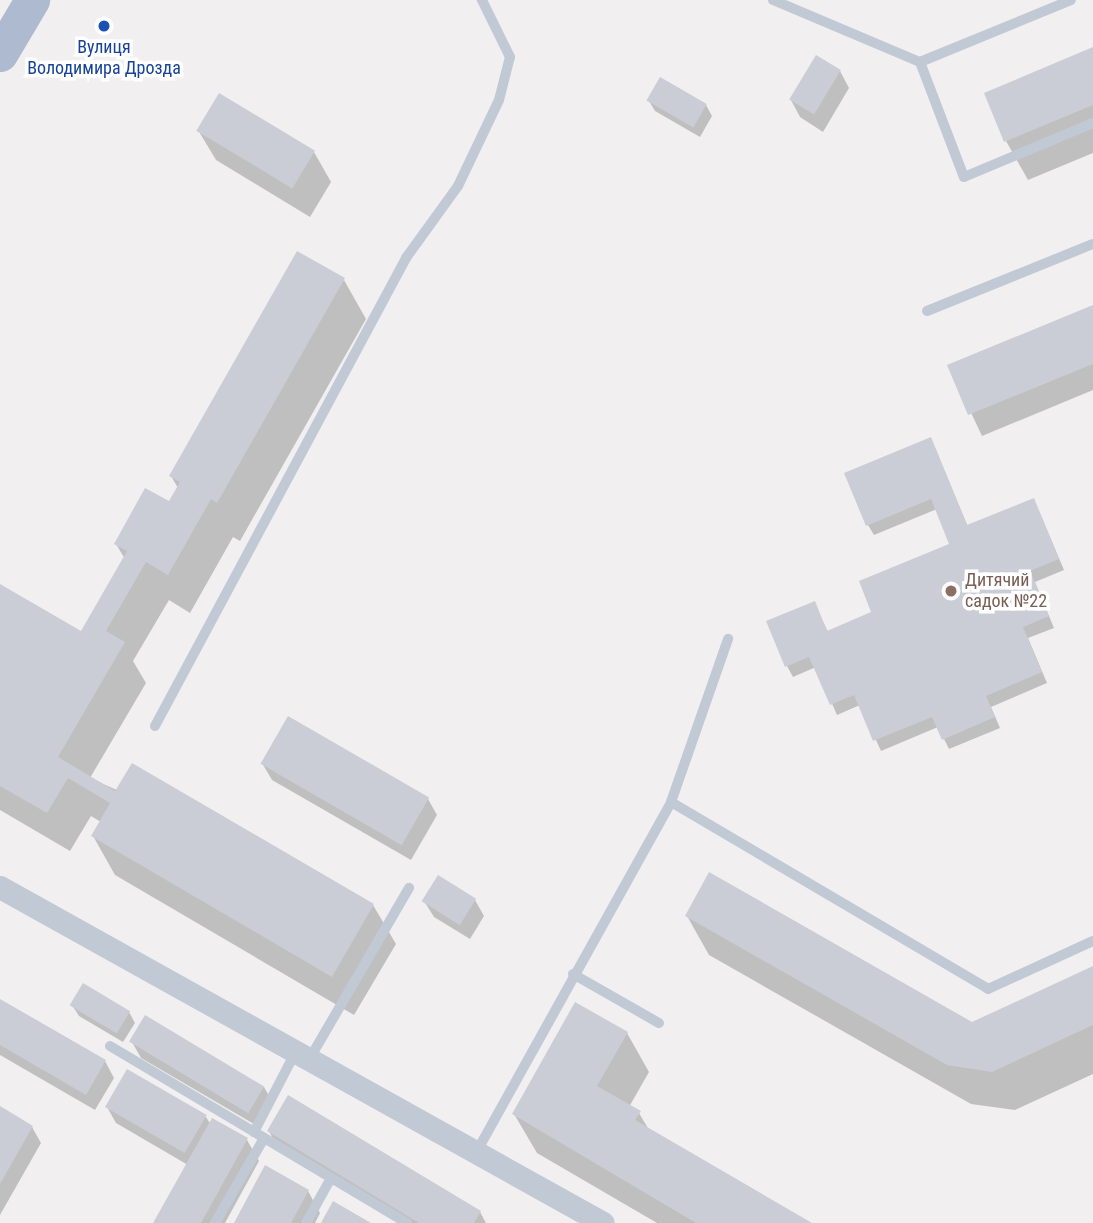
<!DOCTYPE html>
<meta charset="utf-8">
<style>
body{margin:0}
#map{position:relative;width:1093px;height:1223px;overflow:hidden;background:#f1efef;font-family:"Roboto Condensed",sans-serif}
div>[style]{position:absolute}
[style*='--x']{left:calc(var(--x)*1px);top:calc(var(--y)*1px);width:calc(var(--w)*1px);rotate:calc(var(--a)*1deg)}
.shadow>*{inset:0;background:#0003}
.building>*{inset:0;background:#cacdd5;transform-origin:0 0}
.lane>*{height:10px;margin:-5px;padding:0 5px;transform-origin:5px;border-radius:5px;background:#c1c9d5}
.street>*{height:23px;margin:-11.5px;padding:0 11.5px;transform-origin:11.5px;border-radius:11.5px;background:#c1c9d5}
.primary>*{height:35px;margin:-17.5px;padding:0 17.5px;transform-origin:17.5px;border-radius:17.5px;background:#adbacf}
.dots>*{width:19px;height:19px;translate:-50% -50%;box-sizing:border-box;border:4px solid #fff;border-radius:50%}
span{translate:-50% -50%;white-space:nowrap;text-align:center;line-height:1.15;-webkit-text-stroke:7px #fff;paint-order:stroke}
.transit-label{font-size:18px;color:#164399}
.education-label{font-size:18px;color:#785e54}
.left{translate:0 -50%;text-align:left}
</style>
<div id="map">
<div class="shadow">
<i style="clip-path:polygon(1093px 49px,1093px 153px,1028px 180px,1006px 141px)"></i>
<i style="clip-path:polygon(840px 71px,849px 88px,823px 132px,800px 117px,791px 100px)"></i>
<i style="clip-path:polygon(649px 101px,706px 105px,712px 116px,700px 137px,655px 111px)"></i>
<i style="clip-path:polygon(198px 130px,314px 152px,331px 182px,310px 217px,216px 160px)"></i>
<i style="clip-path:polygon(344px 280px,366px 319px,240px 541px,233px 537px,190px 613px,169px 600px,133px 661px,146px 683px,90px 778px,373px 905px,396px 944px,354px 1015px,115px 875px,93px 836px,101px 822px,91px 816px,70px 851px,0 810px,0 586px,81px 634px,125px 559px,116px 544px,169px 504px,178px 488px,171px 476px)"></i>
<i style="clip-path:polygon(1093px 307px,1093px 390px,982px 436px,949px 366px)"></i>
<i style="clip-path:polygon(936px 450px,968px 527px,1039px 511px,1064px 570px,1035px 582px,1054px 628px,1028px 638px,1047px 683px,991px 707px,1000px 728px,949px 749px,938px 727px,881px 751px,860px 705px,837px 715px,816px 667px,793px 677px,787px 666px,814px 603px,828px 632px,874px 613px,951px 545px,937px 509px,874px 535px,868px 525px)"></i>
<i style="clip-path:polygon(262px 763px,428px 799px,437px 815px,411px 860px,272px 780px)"></i>
<i style="clip-path:polygon(475px 900px,484px 916px,470px 939px,434px 917px,424px 901px)"></i>
<i style="clip-path:polygon(687px 916px,972px 1024px,1093px 968px,1093px 1074px,1015px 1110px,971px 1104px,709px 955px)"></i>
<i style="clip-path:polygon(0 1001px,105px 1061px,114px 1078px,95px 1110px,0 1055px)"></i>
<i style="clip-path:polygon(72px 1005px,129px 1012px,135px 1023px,123px 1042px,79px 1016px)"></i>
<i style="clip-path:polygon(627px 1033px,649px 1072px,629px 1107px,639px 1113px,649px 1130px,809px 1223px,657px 1223px,537px 1153px,514px 1114px)"></i>
<i style="clip-path:polygon(132px 1042px,264px 1087px,273px 1103px,259px 1127px,141px 1058px)"></i>
<i style="clip-path:polygon(107px 1107px,206px 1117px,211px 1125px,247px 1140px,259px 1161px,225px 1223px,155px 1223px,188px 1165px,116px 1123px)"></i>
<i style="clip-path:polygon(0 1108px,32px 1127px,41px 1143px,0 1215px)"></i>
<i style="clip-path:polygon(269px 1131px,480px 1212px,486px 1223px,404px 1223px,278px 1148px)"></i>
<i style="clip-path:polygon(308px 1191px,320px 1213px,315px 1223px,236px 1223px)"></i>
</div>
<div class="building">
<i style="clip-path:polygon(1093px 47px,1093px 105px,1004px 142px,984px 93px)"></i>
<i style="left:816px;top:55px;width:29px;height:52px;rotate:31deg"></i>
<i style="left:660px;top:77px;width:54px;height:27px;rotate:30deg"></i>
<i style="left:219px;top:93px;width:112px;height:44px;rotate:31deg"></i>
<i style="clip-path:polygon(297px 251px,345px 278px,217px 503px,211px 499px,168px 575px,146px 562px,106px 631px,125px 642px,58px 757px,115px 791px,132px 763px,374px 904px,332px 977px,91px 836px,110px 803px,68px 778px,47px 813px,0 786px,0 584px,81px 631px,127px 551px,114px 544px,145px 488px,169px 501px,180px 482px,169px 476px)"></i>
<i style="clip-path:polygon(1093px 305px,1093px 364px,968px 415px,947px 365px)"></i>
<i style="clip-path:polygon(931px 437px,967px 525px,1034px 498px,1059px 559px,1030px 571px,1049px 616px,1023px 627px,1042px 672px,986px 696px,995px 717px,942px 740px,932px 717px,873px 741px,854px 695px,830px 705px,809px 657px,785px 667px,766px 621px,815px 601px,827px 631px,871px 612px,859px 581px,949px 544px,931px 499px,866px 526px,844px 473px)"></i>
<i style="left:288px;top:716px;width:163px;height:55px;rotate:30deg"></i>
<i style="clip-path:polygon(709px 872px,972px 1022px,1093px 966px,1093px 1025px,992px 1072px,947px 1065px,685px 916px)"></i>
<i style="left:438px;top:875px;width:45px;height:31px;rotate:32deg"></i>
<i style="left:83px;top:983px;width:55px;height:26px;rotate:31deg"></i>
<i style="clip-path:polygon(0 999px,106px 1060px,86px 1095px,0 1045px)"></i>
<i style="clip-path:polygon(575px 1002px,628px 1032px,597px 1086px,641px 1111px,635px 1120px,812px 1223px,696px 1223px,512px 1114px)"></i>
<i style="left:145px;top:1015px;width:139px;height:31px;rotate:31deg"></i>
<i style="left:127px;top:1069px;width:92px;height:44px;rotate:30deg"></i>
<i style="clip-path:polygon(288px 1095px,481px 1211px,474px 1223px,419px 1223px,267px 1131px)"></i>
<i style="clip-path:polygon(0 1106px,33px 1126px,0 1184px)"></i>
<i style="clip-path:polygon(212px 1118px,248px 1138px,201px 1223px,153px 1223px)"></i>
<i style="clip-path:polygon(265px 1165px,309px 1190px,291px 1223px,234px 1223px)"></i>
<i style="clip-path:polygon(333px 1201px,371px 1223px,321px 1223px)"></i>
</div>
<div class="lane">
<i style="--x:773;--y:0;--w:160;--a:22.9"></i>
<i style="--x:920;--y:62;--w:163;--a:-22.3"></i>
<i style="--x:920;--y:62;--w:123;--a:69.1"></i>
<i style="--x:964;--y:177;--w:140;--a:-22.7"></i>
<i style="--x:927;--y:311;--w:179;--a:-22"></i>
<i style="--x:155;--y:726;--w:531;--a:-61.79"></i>
<i style="--x:406;--y:258;--w:89;--a:-54.2"></i>
<i style="--x:458;--y:186;--w:95;--a:-64.5"></i>
<i style="--x:499;--y:100;--w:44;--a:-75.7"></i>
<i style="--x:510;--y:57;--w:64;--a:-116.2"></i>
<i style="--x:671;--y:802;--w:173;--a:-70.7"></i>
<i style="--x:573;--y:974;--w:99;--a:29.7"></i>
<i style="--x:110;--y:1046;--w:346;--a:30.8"></i>
<i style="--x:310;--y:1058;--w:197;--a:-59.8"></i>
<i style="--x:254;--y:1132;--w:91;--a:-62.6"></i>
<i style="--x:477;--y:1151;--w:399;--a:-60.9"></i>
<i style="--x:671;--y:802;--w:368;--a:30.5"></i>
<i style="--x:988;--y:989;--w:115;--a:-24.6"></i>
<i style="--x:215;--y:1223;--w:98;--a:-60"></i>
<i style="--x:306;--y:1223;--w:51;--a:-60.9"></i>
</div>
<div class="street">
<i style="--x:0;--y:887;--w:690;--a:29.13"></i>
</div>
<div class="primary">
<i style="--x:0;--y:54;--w:63;--a:-59.3"></i>
</div>
<div class="dots">
<i style="left:104px;top:26px;background:#1a4fb4"></i>
<i style="left:951px;top:591px;background:#8d6e63"></i>
</div>
<div class="transit-label">
<span style="left:104px;top:58px">Вулиця<br>Володимира Дрозда</span>
</div>
<div class="education-label">
<span class="left" style="left:965px;top:591px">Дитячий<br>садок №22</span>
</div>
</div>
